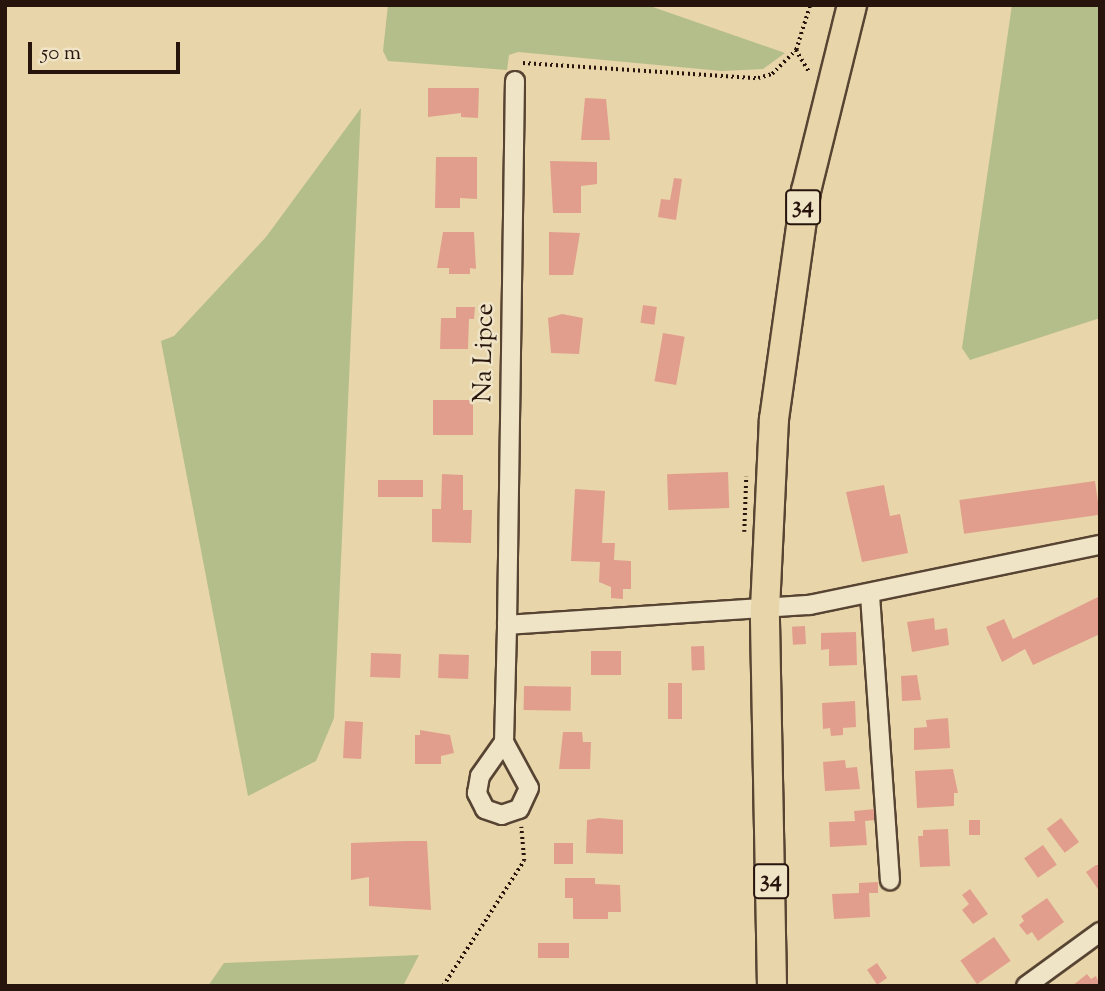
<!DOCTYPE html>
<style>
body{margin:0}
#map{position:relative;width:1105px;height:991px;overflow:hidden;background:#e8d5a9;font-family:"Sorts Mill Goudy",serif}
div>[style]{position:absolute}
[style*='--x']{left:calc(var(--x)*1px);top:calc(var(--y)*1px);width:calc(var(--w)*1px);rotate:calc(var(--a)*1deg)}
.green>*{inset:0;background:#b3be8a}
.building>*{inset:0;background:#e29e8d;transform-origin:0 0}
.path>*{height:3.5px;margin-top:-1.75px;transform-origin:0;background:repeating-linear-gradient(90deg,#27140c 0 2px,transparent 0 5.5px)}
.roads{filter:drop-shadow(2px 0 #574433) drop-shadow(-2px 0 #574433) drop-shadow(0 2px #574433) drop-shadow(0 -2px #574433)}
.minor>*{height:18px;margin:-9px;padding:0 9px;transform-origin:9px;border-radius:9px;background:#f0e4c7}
.primary>*{height:28px;margin:-14px;padding:0 14px;transform-origin:14px;border-radius:14px;background:#e8d5a9}
span{translate:-50% -50%;white-space:nowrap;text-align:center;line-height:1.15;-webkit-text-stroke:5px #f0e4c7;paint-order:stroke}
.shield-label span{padding:2px 5px;background:#f0e4c7;border:2px solid;border-radius:5px;-webkit-text-stroke-width:0}
.shield-label{font-size:24px;color:#27140c;font-weight:700}
.street-label{font-size:26px;color:#27140c}
.frame{position:absolute;inset:0;border:7px solid #27140c;pointer-events:none}
.scale{position:absolute;left:28px;top:42px;width:152px;height:32px;box-sizing:border-box;border:4px solid #27140c;border-top:0;padding-left:9px;font-size:21px;line-height:24px;white-space:nowrap;color:#27140c;-webkit-text-stroke:5px #f0e4c7;paint-order:stroke}
</style>
<div id="map">
<div class="green">
<i style="clip-path:polygon(388px 5px,647px 5px,785px 53px,763px 69px,722px 71px,518px 52px,509px 55px,507px 70px,388px 61px,383px 51px)"></i>
<i style="clip-path:polygon(1012px 5px,1100px 5px,1100px 318px,970px 360px,962px 348px)"></i>
<i style="clip-path:polygon(361px 108px,334px 718px,316px 761px,248px 796px,161px 341px,174px 336px,266px 237px)"></i>
<i style="clip-path:polygon(419px 955px,403px 986px,208px 986px,224px 963px)"></i>
</div>
<div class="building">
<i style="clip-path:polygon(428px 88px,479px 88px,478px 118px,461px 117px,461px 113px,428px 117px)"></i>
<i style="clip-path:polygon(585px 98px,606px 99px,610px 140px,581px 140px)"></i>
<i style="clip-path:polygon(436px 157px,477px 157px,477px 199px,460px 198px,460px 208px,435px 208px)"></i>
<i style="clip-path:polygon(550px 161px,597px 162px,597px 184px,581px 186px,581px 213px,553px 213px)"></i>
<i style="clip-path:polygon(674px 178px,682px 179px,676px 220px,658px 217px,661px 199px,670px 200px)"></i>
<i style="clip-path:polygon(443px 232px,474px 232px,476px 269px,470px 268px,470px 274px,449px 274px,449px 268px,437px 268px)"></i>
<i style="clip-path:polygon(549px 232px,580px 233px,573px 275px,549px 275px)"></i>
<i style="left:643px;top:305px;width:14px;height:18px;rotate:8deg"></i>
<i style="clip-path:polygon(456px 307px,475px 307px,474px 319px,469px 319px,468px 349px,440px 349px,441px 318px,456px 318px)"></i>
<i style="clip-path:polygon(562px 314px,583px 318px,579px 354px,551px 353px,548px 318px)"></i>
<i style="left:663px;top:333px;width:22px;height:49px;rotate:10deg"></i>
<i style="left:433px;top:400px;width:40px;height:35px"></i>
<i style="left:728px;top:472px;width:36px;height:61px;rotate:88deg"></i>
<i style="clip-path:polygon(442px 474px,463px 475px,463px 510px,472px 510px,471px 543px,432px 542px,432px 509px,441px 509px)"></i>
<i style="left:378px;top:480px;width:45px;height:17px"></i>
<i style="left:1095px;top:481px;width:34px;height:137px;rotate:82deg"></i>
<i style="clip-path:polygon(884px 485px,890px 516px,900px 514px,908px 553px,862px 562px,846px 492px)"></i>
<i style="clip-path:polygon(575px 489px,605px 491px,602px 543px,615px 543px,614px 560px,631px 561px,631px 589px,623px 589px,623px 599px,611px 598px,611px 587px,599px 582px,600px 562px,571px 561px)"></i>
<i style="clip-path:polygon(1098px 597px,1100px 634px,1033px 665px,1025px 649px,1002px 662px,986px 627px,1004px 619px,1013px 639px)"></i>
<i style="clip-path:polygon(934px 618px,935px 630px,947px 628px,949px 645px,912px 652px,907px 622px)"></i>
<i style="left:805px;top:626px;width:18px;height:13px;rotate:87deg"></i>
<i style="clip-path:polygon(856px 632px,857px 665px,829px 666px,829px 649px,821px 650px,821px 633px)"></i>
<i style="left:704px;top:646px;width:24px;height:13px;rotate:88deg"></i>
<i style="left:591px;top:651px;width:30px;height:24px"></i>
<i style="left:371px;top:653px;width:30px;height:24px;rotate:2deg"></i>
<i style="left:439px;top:654px;width:30px;height:24px;rotate:2deg"></i>
<i style="clip-path:polygon(917px 675px,921px 700px,902px 701px,901px 676px)"></i>
<i style="left:668px;top:683px;width:14px;height:36px"></i>
<i style="left:524px;top:686px;width:47px;height:24px;rotate:1deg"></i>
<i style="clip-path:polygon(855px 701px,856px 727px,843px 728px,843px 735px,831px 736px,830px 728px,823px 729px,822px 703px)"></i>
<i style="clip-path:polygon(948px 718px,950px 748px,914px 750px,914px 728px,927px 727px,926px 720px)"></i>
<i style="left:345px;top:721px;width:18px;height:37px;rotate:3deg"></i>
<i style="clip-path:polygon(420px 730px,450px 735px,454px 753px,441px 756px,441px 764px,415px 764px,415px 735px,420px 735px)"></i>
<i style="clip-path:polygon(563px 732px,582px 732px,583px 742px,591px 742px,590px 769px,559px 769px)"></i>
<i style="clip-path:polygon(845px 760px,846px 768px,857px 767px,860px 789px,825px 791px,823px 762px)"></i>
<i style="clip-path:polygon(953px 769px,958px 793px,954px 793px,954px 806px,917px 808px,915px 771px)"></i>
<i style="clip-path:polygon(875px 809px,875px 820px,865px 821px,867px 845px,830px 847px,829px 822px,855px 821px,854px 811px)"></i>
<i style="clip-path:polygon(599px 818px,623px 820px,623px 854px,586px 853px,587px 820px)"></i>
<i style="left:1061px;top:818px;width:30px;height:18px;rotate:53deg"></i>
<i style="left:969px;top:820px;width:11px;height:15px"></i>
<i style="clip-path:polygon(948px 829px,950px 866px,920px 867px,918px 836px,923px 836px,923px 830px)"></i>
<i style="clip-path:polygon(405px 841px,427px 841px,431px 910px,369px 906px,369px 877px,351px 880px,351px 843px)"></i>
<i style="left:554px;top:843px;width:19px;height:21px"></i>
<i style="left:1043px;top:845px;width:24px;height:23px;rotate:55deg"></i>
<i style="clip-path:polygon(1096px 865px,1100px 865px,1100px 892px,1086px 872px)"></i>
<i style="clip-path:polygon(565px 878px,595px 878px,595px 884px,620px 885px,621px 912px,608px 912px,608px 919px,573px 919px,573px 898px,565px 898px)"></i>
<i style="clip-path:polygon(878px 882px,878px 893px,869px 893px,870px 917px,834px 919px,832px 894px,859px 893px,859px 883px)"></i>
<i style="clip-path:polygon(970px 889px,988px 914px,973px 924px,962px 910px,969px 904px,962px 895px)"></i>
<i style="clip-path:polygon(1047px 898px,1064px 922px,1038px 941px,1032px 932px,1027px 935px,1019px 925px,1024px 921px,1021px 916px)"></i>
<i style="left:994px;top:937px;width:29px;height:41px;rotate:55deg"></i>
<i style="left:569px;top:943px;width:15px;height:31px;rotate:90deg"></i>
<i style="left:877px;top:963px;width:18px;height:12px;rotate:56deg"></i>
<i style="clip-path:polygon(1087px 974px,1091px 979px,1096px 976px,1100px 986px,1072px 986px)"></i>
</div>
<div class="path">
<i style="--x:796;--y:50;--w:26;--a:59"></i>
<i style="--x:523;--y:63;--w:235;--a:3.7"></i>
<i style="--x:758;--y:78;--w:15;--a:-16"></i>
<i style="--x:772;--y:74;--w:34;--a:-45"></i>
<i style="--x:796;--y:50;--w:47;--a:-72.7"></i>
<i style="--x:744;--y:532;--w:55;--a:-87.9"></i>
<i style="--x:443;--y:986;--w:149;--a:-57.1"></i>
<i style="--x:524;--y:861;--w:34;--a:-95"></i>
</div>
<div class="roads">
<div class="minor">
<i style="--x:870;--y:595;--w:286;--a:86"></i>
<i style="--x:507;--y:625;--w:544;--a:-89.16"></i>
<i style="--x:504;--y:742;--w:117;--a:-88.5"></i>
<i style="--x:507;--y:625;--w:303;--a:-3.8"></i>
<i style="--x:809;--y:605;--w:297;--a:-11.7"></i>
<i style="--x:504;--y:742;--w:52;--a:61.5"></i>
<i style="--x:529;--y:788;--w:23;--a:115"></i>
<i style="--x:519;--y:809;--w:18;--a:161"></i>
<i style="--x:502;--y:815;--w:18;--a:-161"></i>
<i style="--x:485;--y:809;--w:18;--a:-117"></i>
<i style="--x:477;--y:793;--w:17;--a:-80"></i>
<i style="--x:480;--y:776;--w:42;--a:-54.8"></i>
<i style="--x:1026;--y:986;--w:92;--a:-36.1"></i>
</div>
<div class="primary">
<i style="--x:772;--y:986;--w:377;--a:-91.1"></i>
<i style="--x:765;--y:609;--w:190;--a:-87.3"></i>
<i style="--x:774;--y:419;--w:230;--a:-82"></i>
<i style="--x:806;--y:191;--w:192;--a:-76.1"></i>
</div>
</div>
<div class="shield-label">
<span style="left:803px;top:207px">34</span>
<span style="left:771px;top:881px">34</span>
</div>
<div class="street-label">
<span style="left:485px;top:353px;rotate:-89deg">Na Lipce</span>
</div>
<div class="frame"></div>
<div class="scale">50 m</div>
</div>
